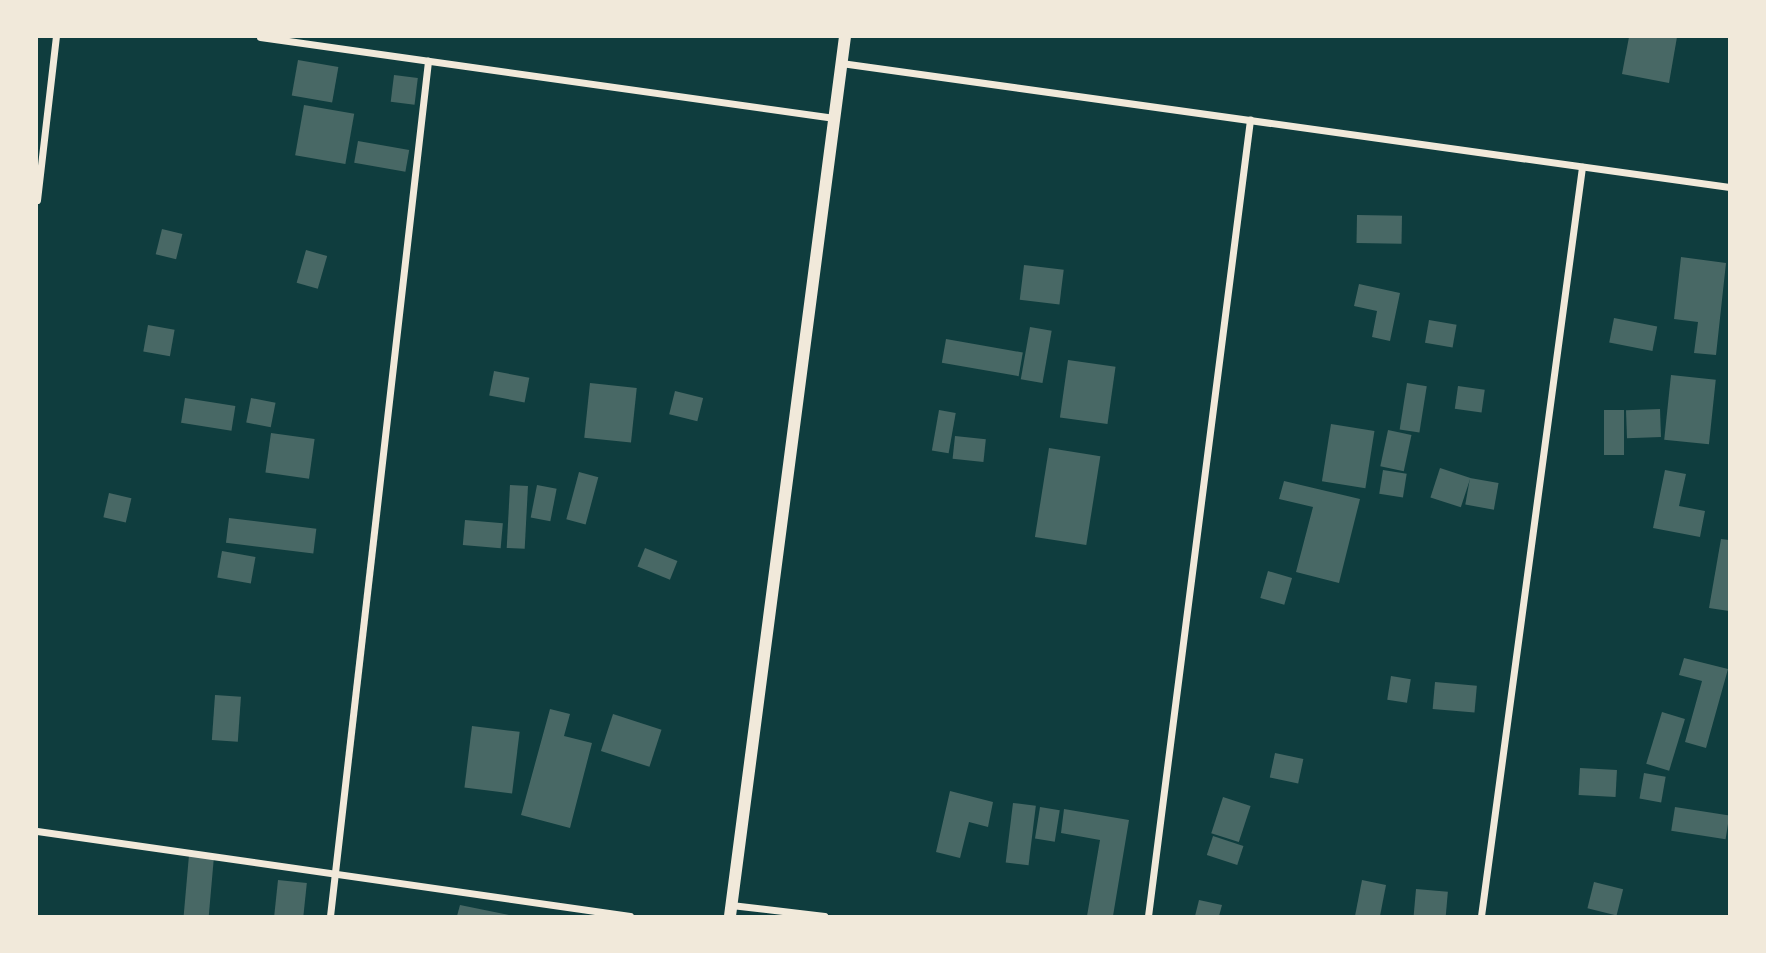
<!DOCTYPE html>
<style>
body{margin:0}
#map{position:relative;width:1766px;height:953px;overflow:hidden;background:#0f3d3e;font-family:"PT Serif",serif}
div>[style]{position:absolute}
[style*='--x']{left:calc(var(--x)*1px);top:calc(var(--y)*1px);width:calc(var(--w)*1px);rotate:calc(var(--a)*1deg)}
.building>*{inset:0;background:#486865;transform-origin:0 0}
.minor>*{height:7px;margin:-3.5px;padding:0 3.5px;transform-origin:3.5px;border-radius:3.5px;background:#f1e9da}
.tertiary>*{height:12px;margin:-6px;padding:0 6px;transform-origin:6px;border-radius:6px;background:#f1e9da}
span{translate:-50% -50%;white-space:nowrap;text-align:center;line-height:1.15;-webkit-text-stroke:5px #f1e9da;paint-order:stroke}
.frame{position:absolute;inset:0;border:38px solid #f1e9da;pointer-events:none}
</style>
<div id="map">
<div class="building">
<i style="clip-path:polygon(1629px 37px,1677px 37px,1669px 83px,1622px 74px)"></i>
<i style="left:298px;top:60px;width:41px;height:36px;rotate:10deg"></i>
<i style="left:394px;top:75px;width:24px;height:27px;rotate:7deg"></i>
<i style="left:304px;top:105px;width:51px;height:51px;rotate:10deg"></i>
<i style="left:358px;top:141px;width:52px;height:22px;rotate:10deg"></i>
<i style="left:1357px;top:215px;width:45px;height:28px;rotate:1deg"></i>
<i style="left:162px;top:229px;width:21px;height:26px;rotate:14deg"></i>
<i style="left:306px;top:250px;width:22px;height:34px;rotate:16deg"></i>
<i style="clip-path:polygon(1681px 257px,1726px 263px,1716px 355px,1694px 353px,1698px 322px,1674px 319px)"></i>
<i style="left:1024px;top:265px;width:40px;height:35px;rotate:7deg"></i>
<i style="clip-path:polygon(1359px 284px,1400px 293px,1390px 341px,1372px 337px,1377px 311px,1354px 306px)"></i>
<i style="left:1614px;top:318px;width:44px;height:25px;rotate:11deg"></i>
<i style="left:1429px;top:320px;width:28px;height:23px;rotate:10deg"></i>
<i style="left:148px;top:325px;width:27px;height:27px;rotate:10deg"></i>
<i style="left:1030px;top:327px;width:22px;height:53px;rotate:10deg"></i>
<i style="left:946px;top:339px;width:78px;height:24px;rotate:10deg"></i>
<i style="left:1068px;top:360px;width:48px;height:58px;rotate:8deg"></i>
<i style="left:494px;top:371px;width:36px;height:25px;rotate:11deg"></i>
<i style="left:1671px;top:375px;width:45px;height:65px;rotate:6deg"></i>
<i style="left:590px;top:383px;width:47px;height:55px;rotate:6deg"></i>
<i style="left:1407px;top:383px;width:20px;height:47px;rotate:9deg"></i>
<i style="left:1458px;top:386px;width:27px;height:23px;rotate:8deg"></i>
<i style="left:675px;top:391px;width:29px;height:24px;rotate:14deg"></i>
<i style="left:185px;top:398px;width:51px;height:25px;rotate:9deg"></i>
<i style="left:251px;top:398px;width:25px;height:25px;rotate:11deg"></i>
<i style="left:1660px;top:409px;width:28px;height:34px;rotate:88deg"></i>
<i style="left:939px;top:410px;width:17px;height:41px;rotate:10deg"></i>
<i style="left:1604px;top:410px;width:20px;height:45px"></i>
<i style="left:1331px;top:424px;width:44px;height:58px;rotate:9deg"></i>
<i style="left:1388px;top:430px;width:24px;height:37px;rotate:12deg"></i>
<i style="left:271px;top:433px;width:44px;height:40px;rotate:8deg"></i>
<i style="left:955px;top:436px;width:31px;height:23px;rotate:6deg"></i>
<i style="left:1049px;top:448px;width:52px;height:90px;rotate:9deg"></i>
<i style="left:1440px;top:468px;width:32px;height:31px;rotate:18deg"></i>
<i style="left:1383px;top:470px;width:24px;height:24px;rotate:9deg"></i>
<i style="clip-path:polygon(1665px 470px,1686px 474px,1679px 506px,1705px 511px,1700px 537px,1653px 528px)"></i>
<i style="left:579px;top:472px;width:20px;height:49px;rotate:15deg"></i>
<i style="left:1470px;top:478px;width:29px;height:27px;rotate:10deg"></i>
<i style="clip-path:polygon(1284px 481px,1360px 499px,1339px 583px,1296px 572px,1313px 507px,1279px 499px)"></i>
<i style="left:510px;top:485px;width:18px;height:63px;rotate:3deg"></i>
<i style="left:537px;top:485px;width:20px;height:33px;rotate:11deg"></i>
<i style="left:109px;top:493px;width:23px;height:25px;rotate:13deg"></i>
<i style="left:229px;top:518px;width:88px;height:25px;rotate:7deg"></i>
<i style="left:465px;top:520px;width:38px;height:25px;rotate:5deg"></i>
<i style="clip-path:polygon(1721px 539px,1729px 540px,1729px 611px,1709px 608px)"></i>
<i style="left:645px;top:548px;width:35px;height:20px;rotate:22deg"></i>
<i style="left:222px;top:551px;width:34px;height:27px;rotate:10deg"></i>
<i style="left:1268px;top:571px;width:25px;height:28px;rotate:16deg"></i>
<i style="clip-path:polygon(1684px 658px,1728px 669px,1706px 748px,1685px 742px,1702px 681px,1679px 675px)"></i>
<i style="left:1391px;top:676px;width:20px;height:24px;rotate:9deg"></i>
<i style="left:1435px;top:682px;width:42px;height:27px;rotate:5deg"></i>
<i style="left:215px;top:695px;width:26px;height:45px;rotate:4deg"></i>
<i style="clip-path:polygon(550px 709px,570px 714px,564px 736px,592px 743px,570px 828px,521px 815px)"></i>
<i style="left:1662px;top:712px;width:24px;height:54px;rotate:17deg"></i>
<i style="left:613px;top:714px;width:51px;height:39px;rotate:18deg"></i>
<i style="left:472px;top:726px;width:48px;height:62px;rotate:7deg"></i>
<i style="left:1275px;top:753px;width:29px;height:25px;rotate:12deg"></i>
<i style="left:1580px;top:768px;width:37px;height:27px;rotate:3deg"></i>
<i style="left:1644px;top:773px;width:22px;height:26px;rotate:10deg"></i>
<i style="clip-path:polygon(950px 791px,993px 802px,988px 827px,969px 822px,960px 858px,936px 852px)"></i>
<i style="left:1223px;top:797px;width:29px;height:38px;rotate:18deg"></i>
<i style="left:1013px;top:803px;width:23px;height:60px;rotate:7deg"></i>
<i style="left:1040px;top:807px;width:20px;height:32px;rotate:9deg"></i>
<i style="left:1675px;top:807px;width:55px;height:24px;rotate:9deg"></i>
<i style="clip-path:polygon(1064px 809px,1129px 820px,1113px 916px,1087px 916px,1100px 840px,1061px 833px)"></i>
<i style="left:1213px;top:836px;width:32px;height:20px;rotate:18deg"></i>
<i style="left:189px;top:855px;width:25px;height:61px;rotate:5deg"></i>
<i style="left:278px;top:880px;width:29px;height:36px;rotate:6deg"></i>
<i style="clip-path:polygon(1362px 880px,1386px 885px,1380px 916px,1355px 916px)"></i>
<i style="left:1594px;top:882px;width:30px;height:27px;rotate:14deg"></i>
<i style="left:1416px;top:889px;width:32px;height:27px;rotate:5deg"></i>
<i style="clip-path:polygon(1199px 900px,1222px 905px,1219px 916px,1195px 916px)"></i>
<i style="clip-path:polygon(460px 905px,509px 915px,509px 916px,457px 916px)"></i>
</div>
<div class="minor">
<i style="--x:260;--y:37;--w:580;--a:8.03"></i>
<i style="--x:841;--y:63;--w:897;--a:7.95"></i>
<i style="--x:37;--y:200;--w:164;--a:-83.4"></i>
<i style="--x:37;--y:831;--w:599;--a:8.16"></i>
<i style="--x:731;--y:905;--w:94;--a:6.7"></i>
<i style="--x:330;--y:916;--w:861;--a:-83.46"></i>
<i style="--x:1148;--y:916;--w:803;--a:-82.7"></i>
<i style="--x:1481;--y:916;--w:756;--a:-82.32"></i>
</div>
<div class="tertiary">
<i style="--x:730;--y:916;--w:886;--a:-82.55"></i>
</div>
<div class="frame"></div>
</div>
